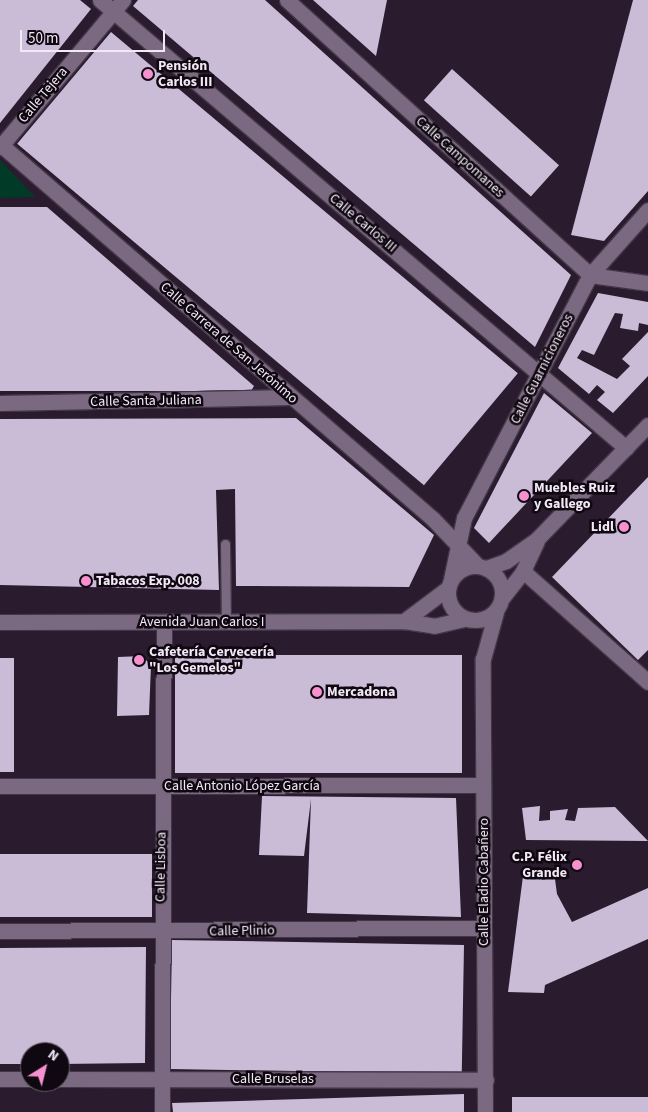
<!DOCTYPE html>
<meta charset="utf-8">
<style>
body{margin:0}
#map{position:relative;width:648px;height:1112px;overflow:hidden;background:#2a1b2e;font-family:"Source Sans 3",sans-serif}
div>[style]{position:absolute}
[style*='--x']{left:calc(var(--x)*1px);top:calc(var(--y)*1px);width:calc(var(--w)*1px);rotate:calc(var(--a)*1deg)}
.green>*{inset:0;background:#023a28}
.building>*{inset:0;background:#cabbd7;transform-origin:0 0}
.roads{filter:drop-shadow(1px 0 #433747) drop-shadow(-1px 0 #433747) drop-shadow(0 1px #433747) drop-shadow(0 -1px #433747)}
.lane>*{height:9px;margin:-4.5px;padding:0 4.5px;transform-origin:4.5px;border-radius:4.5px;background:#7a6980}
.street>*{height:15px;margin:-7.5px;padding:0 7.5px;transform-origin:7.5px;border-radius:7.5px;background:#7a6980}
.street>.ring{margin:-7.5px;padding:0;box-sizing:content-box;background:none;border:15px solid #7a6980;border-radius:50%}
.dots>*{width:14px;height:14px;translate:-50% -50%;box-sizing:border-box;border:2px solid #0f0811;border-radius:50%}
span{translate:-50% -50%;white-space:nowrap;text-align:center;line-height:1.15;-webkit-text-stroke:5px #0f0811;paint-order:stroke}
.poi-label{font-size:14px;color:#f2e8f6;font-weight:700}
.left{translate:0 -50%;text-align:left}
.right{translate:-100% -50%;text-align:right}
.street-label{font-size:14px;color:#f2e8f6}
.north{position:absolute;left:20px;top:1042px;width:50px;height:50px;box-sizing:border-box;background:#0f0811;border:1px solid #6a626d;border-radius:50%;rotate:36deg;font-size:14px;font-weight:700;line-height:20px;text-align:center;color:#f2e8f6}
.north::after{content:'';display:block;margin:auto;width:18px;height:22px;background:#f790cf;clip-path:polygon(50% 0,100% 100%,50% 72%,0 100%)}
.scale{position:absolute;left:20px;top:30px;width:145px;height:22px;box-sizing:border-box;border:2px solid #f2e8f6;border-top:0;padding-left:6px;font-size:15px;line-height:18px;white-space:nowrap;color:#f2e8f6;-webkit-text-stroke:4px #0f0811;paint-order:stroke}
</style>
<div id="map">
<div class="green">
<i style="clip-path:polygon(0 160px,35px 197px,0 198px)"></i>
</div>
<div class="building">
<i style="clip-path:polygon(0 0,80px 0,91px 9px,0 123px)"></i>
<i style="clip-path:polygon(138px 0,265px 0,571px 275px,535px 347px,133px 6px)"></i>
<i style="clip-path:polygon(313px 0,387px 0,376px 56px)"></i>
<i style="clip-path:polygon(633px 0,648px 0,648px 191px,604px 241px,571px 235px)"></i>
<i style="left:111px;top:32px;width:531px;height:146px;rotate:40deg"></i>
<i style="left:452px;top:69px;width:144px;height:42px;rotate:42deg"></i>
<i style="clip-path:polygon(0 207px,47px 207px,254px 386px,251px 391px,0 391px)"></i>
<i style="clip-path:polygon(598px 293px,648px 302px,648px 325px,639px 323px,638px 331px,620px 328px,623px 314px,615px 313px,594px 355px,582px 350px,577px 358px,617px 379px,630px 366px,622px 359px,648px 332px,648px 376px,613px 413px,597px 400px,605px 392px,597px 385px,589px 394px,558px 368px)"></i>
<i style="clip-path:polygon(544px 393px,592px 433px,489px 543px,474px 528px)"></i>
<i style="clip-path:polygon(296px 418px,434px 535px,409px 587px,236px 586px,235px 489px,216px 490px,219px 590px,0 585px,0 419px)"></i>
<i style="clip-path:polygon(648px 477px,648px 650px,638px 660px,552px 577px)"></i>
<i style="left:175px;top:655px;width:287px;height:118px"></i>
<i style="clip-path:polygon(142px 656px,151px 665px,149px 715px,117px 716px,118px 657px)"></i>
<i style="left:0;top:658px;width:14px;height:114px"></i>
<i style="clip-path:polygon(262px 796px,456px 798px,461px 917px,307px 913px,311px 799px,304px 856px,259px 855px)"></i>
<i style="clip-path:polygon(540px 806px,539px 821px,550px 820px,550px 811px,568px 809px,565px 820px,575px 821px,578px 808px,615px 807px,648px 841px,526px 840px,522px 808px)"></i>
<i style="left:152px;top:854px;width:63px;height:152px;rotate:90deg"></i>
<i style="clip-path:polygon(523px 876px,555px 879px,557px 894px,572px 922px,648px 888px,648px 939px,545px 985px,544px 993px,508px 992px)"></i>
<i style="left:464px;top:945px;width:129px;height:292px;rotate:91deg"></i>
<i style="clip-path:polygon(146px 947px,145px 1063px,60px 1064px,60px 1052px,30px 1052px,30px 1064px,0 1064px,0 948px)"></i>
<i style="clip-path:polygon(464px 1094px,464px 1112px,173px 1112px,172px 1103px)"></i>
<i style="left:512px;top:1097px;width:136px;height:15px"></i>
</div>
<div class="roads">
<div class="lane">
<i style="--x:225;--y:544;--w:78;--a:89.3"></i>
</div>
<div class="street">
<i style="--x:100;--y:0;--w:691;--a:40.42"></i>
<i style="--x:287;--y:0;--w:409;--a:42.2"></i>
<i style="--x:590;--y:275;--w:59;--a:7.9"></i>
<i style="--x:0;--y:144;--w:573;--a:40.89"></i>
<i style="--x:433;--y:519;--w:64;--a:46.3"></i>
<i style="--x:0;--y:147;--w:192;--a:-50.1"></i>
<i style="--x:0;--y:403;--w:292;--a:-1.2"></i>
<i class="ring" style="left:448px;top:566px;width:39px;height:39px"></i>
<i style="--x:486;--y:568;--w:21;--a:-19"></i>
<i style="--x:506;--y:561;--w:38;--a:-35"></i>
<i style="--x:537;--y:539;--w:159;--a:-45.8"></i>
<i style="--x:523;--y:571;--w:167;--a:41.6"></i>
<i style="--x:451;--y:579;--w:62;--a:-78"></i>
<i style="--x:464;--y:518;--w:274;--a:-62.6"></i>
<i style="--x:590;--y:275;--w:87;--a:-48.3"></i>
<i style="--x:503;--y:597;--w:33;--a:-52"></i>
<i style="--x:523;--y:571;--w:33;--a:-65"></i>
<i style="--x:404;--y:621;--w:55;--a:-36.9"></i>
<i style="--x:0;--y:622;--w:404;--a:-0.1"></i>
<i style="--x:404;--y:621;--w:30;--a:9"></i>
<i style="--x:434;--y:626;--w:31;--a:-13"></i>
<i style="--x:0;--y:786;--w:483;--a:-0.1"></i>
<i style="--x:0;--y:931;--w:484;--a:-0.4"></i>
<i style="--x:0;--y:1079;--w:30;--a:0"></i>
<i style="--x:60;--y:1079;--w:426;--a:0.1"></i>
<i style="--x:162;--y:1112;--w:490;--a:-89.8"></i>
<i style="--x:485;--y:1112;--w:453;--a:-90.3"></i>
<i style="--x:483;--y:659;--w:49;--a:-74.5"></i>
</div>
</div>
<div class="dots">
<i style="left:148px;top:74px;background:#f790cf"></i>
<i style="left:524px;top:496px;background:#f790cf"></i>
<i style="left:624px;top:527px;background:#f790cf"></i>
<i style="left:86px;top:581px;background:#f790cf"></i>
<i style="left:139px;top:660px;background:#f790cf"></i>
<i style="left:317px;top:692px;background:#f790cf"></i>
<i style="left:577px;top:865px;background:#f790cf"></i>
</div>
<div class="poi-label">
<span class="left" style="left:158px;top:74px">Pensión<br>Carlos III</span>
<span class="left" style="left:534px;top:496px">Muebles Ruiz<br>y Gallego</span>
<span class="right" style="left:614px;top:527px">Lidl</span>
<span class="left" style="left:96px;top:581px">Tabacos Exp. 008</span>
<span class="left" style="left:149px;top:660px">Cafetería Cervecería<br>"Los Gemelos"</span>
<span class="left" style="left:327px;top:692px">Mercadona</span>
<span class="right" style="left:567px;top:865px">C.P. Félix<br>Grande</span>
</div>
<div class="street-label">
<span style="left:43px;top:95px;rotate:-50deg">Calle Tejera</span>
<span style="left:460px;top:157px;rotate:42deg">Calle Campomanes</span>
<span style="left:363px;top:223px;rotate:40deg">Calle Carlos III</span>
<span style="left:229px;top:343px;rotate:41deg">Calle Carrera de San Jerónimo</span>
<span style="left:542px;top:369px;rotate:-63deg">Calle Guarnicioneros</span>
<span style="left:146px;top:401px;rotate:-1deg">Calle Santa Juliana</span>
<span style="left:202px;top:622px">Avenida Juan Carlos I</span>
<span style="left:242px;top:786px">Calle Antonio López García</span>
<span style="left:161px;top:867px;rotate:-89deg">Calle Lisboa</span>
<span style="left:484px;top:882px;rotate:-90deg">Calle Eladio Cabañero</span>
<span style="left:242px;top:931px;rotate:-1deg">Calle Plinio</span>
<span style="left:273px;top:1079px">Calle Bruselas</span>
</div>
<div class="north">N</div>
<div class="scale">50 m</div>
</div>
